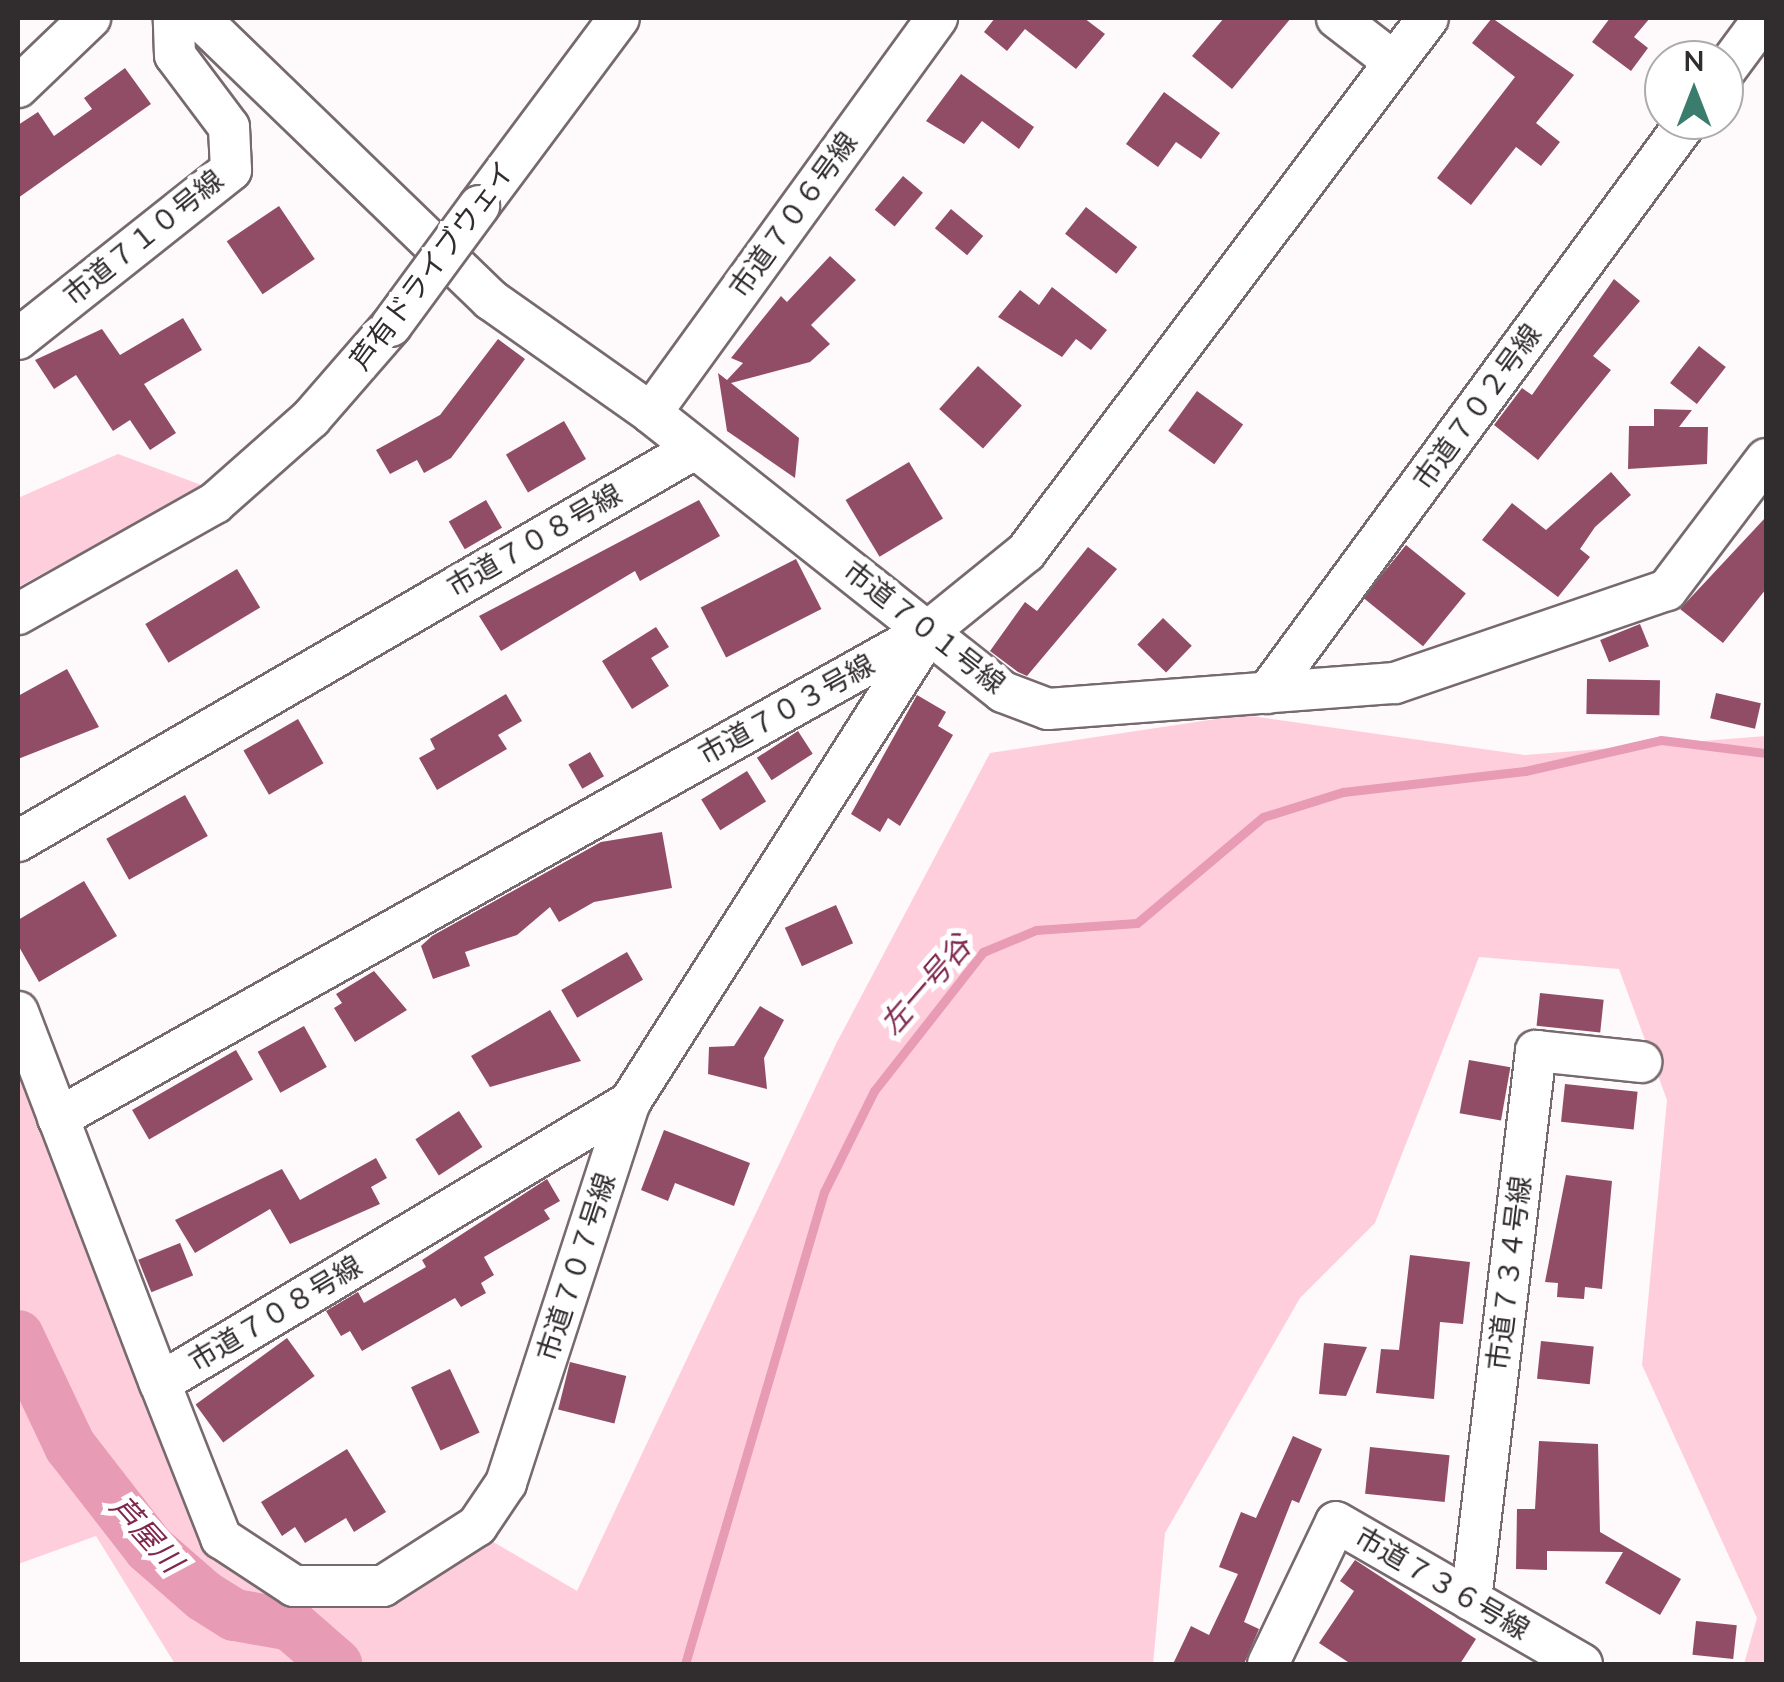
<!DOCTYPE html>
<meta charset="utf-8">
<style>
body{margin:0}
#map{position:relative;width:1784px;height:1682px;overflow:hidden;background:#fef9fa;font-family:"Nunito Sans","Noto Sans JP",sans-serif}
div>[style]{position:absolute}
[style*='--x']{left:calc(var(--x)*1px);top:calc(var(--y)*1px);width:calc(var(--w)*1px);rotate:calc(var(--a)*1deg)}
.green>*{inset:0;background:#ffcedd}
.stream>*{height:9px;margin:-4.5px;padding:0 4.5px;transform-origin:4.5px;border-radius:4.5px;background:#e79bb5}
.river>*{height:52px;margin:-26px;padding:0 26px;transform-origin:26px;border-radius:26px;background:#e79bb5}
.building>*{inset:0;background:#914d66;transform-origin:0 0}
.roads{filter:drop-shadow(2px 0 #776a6e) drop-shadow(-2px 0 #776a6e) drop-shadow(0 2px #776a6e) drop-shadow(0 -2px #776a6e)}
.minor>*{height:40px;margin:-20px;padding:0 20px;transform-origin:20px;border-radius:20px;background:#fff}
.bridges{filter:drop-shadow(2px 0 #776a6e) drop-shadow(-2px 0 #776a6e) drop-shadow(0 2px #776a6e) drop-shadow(0 -2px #776a6e)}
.minor-bridge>*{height:40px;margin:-20px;padding:0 20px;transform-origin:20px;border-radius:20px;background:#fff}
span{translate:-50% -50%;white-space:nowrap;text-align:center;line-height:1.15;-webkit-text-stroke:10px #fff;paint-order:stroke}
.street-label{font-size:28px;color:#312c2d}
.water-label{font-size:30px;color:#7f274e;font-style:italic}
.frame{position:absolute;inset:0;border:20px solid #312c2d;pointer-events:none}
.north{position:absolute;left:1644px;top:40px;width:100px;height:100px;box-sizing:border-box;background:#fff;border:2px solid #adabab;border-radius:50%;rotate:0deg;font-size:28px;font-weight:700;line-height:40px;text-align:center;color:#312c2d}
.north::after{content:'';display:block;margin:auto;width:35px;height:45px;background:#3a7d6e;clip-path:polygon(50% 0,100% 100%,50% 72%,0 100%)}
</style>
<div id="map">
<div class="green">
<i style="clip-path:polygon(118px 454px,204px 486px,18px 587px,18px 498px)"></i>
<i style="clip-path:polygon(1243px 715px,1525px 755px,1766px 736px,1766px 1664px,1744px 1664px,1757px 1618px,1642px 1365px,1667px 1100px,1619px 969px,1479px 957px,1375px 1223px,1300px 1298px,1165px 1533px,1153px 1664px,175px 1664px,96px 1536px,18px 1564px,18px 1054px,214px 1550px,296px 1599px,490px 1540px,577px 1591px,836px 1044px,990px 753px)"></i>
</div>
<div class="stream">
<i style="--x:685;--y:1664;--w:492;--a:-73.6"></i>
<i style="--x:824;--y:1192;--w:113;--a:-63.7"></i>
<i style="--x:874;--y:1091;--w:177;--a:-51.9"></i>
<i style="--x:983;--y:952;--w:57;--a:-22.5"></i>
<i style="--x:1036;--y:930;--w:101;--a:-4"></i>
<i style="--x:1137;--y:923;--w:165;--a:-40.1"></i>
<i style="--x:1263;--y:817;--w:84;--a:-17.4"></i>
<i style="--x:1343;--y:792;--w:183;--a:-6.6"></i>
<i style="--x:1525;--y:771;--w:139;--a:-12.8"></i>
<i style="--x:1661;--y:740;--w:106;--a:7.1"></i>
</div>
<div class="river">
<i style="--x:18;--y:1336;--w:122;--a:64.7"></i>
<i style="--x:70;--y:1446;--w:129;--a:52.2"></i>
<i style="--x:149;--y:1548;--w:73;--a:41.1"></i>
<i style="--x:204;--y:1596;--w:36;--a:32"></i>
<i style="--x:235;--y:1615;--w:57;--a:10.1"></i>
<i style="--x:291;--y:1625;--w:60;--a:40.9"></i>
</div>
<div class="building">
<i style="clip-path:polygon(995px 18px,1084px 18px,1105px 34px,1076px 69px,1025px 29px,1007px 51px,984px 32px)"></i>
<i style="clip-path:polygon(1224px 18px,1291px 18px,1232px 89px,1192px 56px)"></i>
<i style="clip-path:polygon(1492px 18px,1574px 75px,1536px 123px,1560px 142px,1541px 166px,1516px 147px,1471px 205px,1437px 178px,1515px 77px,1472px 43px)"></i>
<i style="clip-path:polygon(1610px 18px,1650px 18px,1634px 37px,1648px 48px,1631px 71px,1592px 42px)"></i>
<i style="clip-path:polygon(125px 68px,151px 104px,18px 198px,18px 125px,38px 112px,54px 136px,92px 109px,84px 98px)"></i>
<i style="clip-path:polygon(961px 74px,1034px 127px,1019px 149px,982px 121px,964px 144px,926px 121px)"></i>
<i style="clip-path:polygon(1164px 92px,1220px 133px,1201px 159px,1176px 142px,1158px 167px,1126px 144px)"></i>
<i style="left:903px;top:176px;width:26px;height:44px;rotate:40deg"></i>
<i style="left:279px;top:206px;width:64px;height:63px;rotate:56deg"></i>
<i style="left:1086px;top:207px;width:65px;height:34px;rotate:38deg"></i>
<i style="left:951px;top:209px;width:42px;height:25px;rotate:40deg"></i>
<i style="clip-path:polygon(830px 256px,856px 280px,811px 325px,830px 344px,810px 362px,731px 383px,799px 438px,795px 478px,727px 431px,718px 373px,727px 380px,743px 363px,731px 358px,781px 296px,787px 302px)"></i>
<i style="clip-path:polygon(1614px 279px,1640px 301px,1593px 356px,1611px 370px,1538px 460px,1494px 425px,1522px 388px,1532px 395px)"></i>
<i style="clip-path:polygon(1052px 287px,1107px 330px,1091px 350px,1076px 339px,1062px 357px,998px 317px,1020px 290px,1039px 305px)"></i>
<i style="clip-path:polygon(183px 318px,202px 350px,144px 384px,176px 433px,150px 450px,130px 420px,113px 431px,76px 375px,54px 389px,35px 360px,102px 329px,120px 355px)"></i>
<i style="clip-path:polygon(498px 339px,525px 359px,451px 458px,424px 473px,417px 460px,390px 474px,376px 450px,440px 415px)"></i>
<i style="left:1699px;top:346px;width:34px;height:47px;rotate:38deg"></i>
<i style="left:978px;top:366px;width:59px;height:58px;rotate:42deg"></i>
<i style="left:1197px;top:391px;width:57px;height:49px;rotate:36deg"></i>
<i style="clip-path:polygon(1654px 409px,1692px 410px,1679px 427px,1708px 427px,1707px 464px,1628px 469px,1629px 426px,1654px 426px)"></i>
<i style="left:564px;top:421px;width:44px;height:67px;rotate:60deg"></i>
<i style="left:909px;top:462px;width:66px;height:74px;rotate:59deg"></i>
<i style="clip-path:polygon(1611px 472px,1631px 495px,1595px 527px,1580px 549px,1590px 557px,1558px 597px,1482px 540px,1512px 503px,1546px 530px)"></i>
<i style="left:486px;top:500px;width:32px;height:43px;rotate:60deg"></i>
<i style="clip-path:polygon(699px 500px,720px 536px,640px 581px,635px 571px,501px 651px,479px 616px)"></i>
<i style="clip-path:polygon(1766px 517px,1766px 589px,1723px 643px,1680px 609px)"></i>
<i style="left:1406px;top:545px;width:77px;height:68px;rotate:39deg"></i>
<i style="clip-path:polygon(1088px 547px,1117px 569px,1027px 676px,1018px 672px,990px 651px,1025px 602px,1037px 611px)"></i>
<i style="left:796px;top:559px;width:56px;height:107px;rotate:63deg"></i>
<i style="left:237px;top:569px;width:45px;height:107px;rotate:59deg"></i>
<i style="left:1163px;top:618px;width:40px;height:37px;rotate:44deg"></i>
<i style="left:1640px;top:624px;width:24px;height:43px;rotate:68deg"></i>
<i style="clip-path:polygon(656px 627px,669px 647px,651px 658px,669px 686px,632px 709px,602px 661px)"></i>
<i style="clip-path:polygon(67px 669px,99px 727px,18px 759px,18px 696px)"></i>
<i style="left:1587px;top:679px;width:73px;height:35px;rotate:1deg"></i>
<i style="left:1716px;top:693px;width:46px;height:26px;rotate:13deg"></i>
<i style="clip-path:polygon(506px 694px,522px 721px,498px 735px,507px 749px,437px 790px,419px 758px,435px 749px,430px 739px)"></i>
<i style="clip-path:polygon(917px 695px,946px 712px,938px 726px,953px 735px,900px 826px,888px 818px,880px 832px,851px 814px)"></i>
<i style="left:298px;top:719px;width:51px;height:63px;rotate:60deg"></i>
<i style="left:798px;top:731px;width:27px;height:49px;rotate:57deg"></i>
<i style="left:590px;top:752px;width:28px;height:25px;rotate:60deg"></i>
<i style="left:747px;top:771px;width:36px;height:54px;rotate:58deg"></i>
<i style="left:185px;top:795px;width:47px;height:90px;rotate:61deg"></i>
<i style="clip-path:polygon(662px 832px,672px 888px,594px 902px,559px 922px,550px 907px,517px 935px,465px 952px,470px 966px,433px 979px,421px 946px,432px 936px,601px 842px)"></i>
<i style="clip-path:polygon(84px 881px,117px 936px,39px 982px,18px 945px,18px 920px)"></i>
<i style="left:836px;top:905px;width:42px;height:56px;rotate:66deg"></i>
<i style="left:627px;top:952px;width:32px;height:76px;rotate:60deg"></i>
<i style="clip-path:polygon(374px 971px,407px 1010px,355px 1042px,334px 1008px,342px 1003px,336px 994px)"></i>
<i style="left:1540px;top:993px;width:64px;height:33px;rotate:6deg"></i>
<i style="clip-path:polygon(760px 1006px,784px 1020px,764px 1058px,767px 1089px,708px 1074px,709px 1047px,734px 1046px)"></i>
<i style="clip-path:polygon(550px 1010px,581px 1061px,490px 1087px,471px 1056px)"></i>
<i style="left:304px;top:1026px;width:47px;height:53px;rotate:61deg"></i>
<i style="left:236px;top:1050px;width:34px;height:120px;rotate:60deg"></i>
<i style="left:1469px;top:1060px;width:42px;height:54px;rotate:10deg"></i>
<i style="left:1565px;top:1084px;width:73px;height:38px;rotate:6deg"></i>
<i style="left:459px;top:1111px;width:43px;height:52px;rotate:57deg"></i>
<i style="clip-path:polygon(664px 1130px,750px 1163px,734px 1206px,675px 1183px,668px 1201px,641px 1190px)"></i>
<i style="clip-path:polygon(376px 1158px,387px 1178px,371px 1187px,380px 1204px,290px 1244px,270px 1209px,195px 1253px,175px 1220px,282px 1169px,300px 1200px)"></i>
<i style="clip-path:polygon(1566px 1175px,1612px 1181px,1602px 1289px,1585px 1287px,1584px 1299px,1557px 1297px,1558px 1283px,1545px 1282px)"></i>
<i style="clip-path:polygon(547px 1179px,560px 1201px,544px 1210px,550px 1219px,484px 1257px,494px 1275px,481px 1283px,486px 1293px,461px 1307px,455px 1298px,362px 1351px,350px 1331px,341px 1336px,326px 1311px,358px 1292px,364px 1303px,426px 1267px,422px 1260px)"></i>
<i style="left:180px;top:1243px;width:35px;height:45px;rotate:68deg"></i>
<i style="clip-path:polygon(1410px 1255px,1470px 1262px,1463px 1324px,1440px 1322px,1434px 1399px,1376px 1393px,1381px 1349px,1399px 1350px)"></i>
<i style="left:287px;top:1338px;width:47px;height:113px;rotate:54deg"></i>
<i style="left:1541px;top:1341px;width:53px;height:38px;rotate:6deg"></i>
<i style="clip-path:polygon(1324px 1343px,1367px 1347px,1346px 1396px,1319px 1394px)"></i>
<i style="left:570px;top:1362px;width:58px;height:49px;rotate:14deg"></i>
<i style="left:450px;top:1369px;width:70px;height:43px;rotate:65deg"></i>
<i style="clip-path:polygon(1293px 1436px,1322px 1449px,1299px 1503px,1292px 1500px,1244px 1622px,1259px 1629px,1244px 1664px,1173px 1664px,1191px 1626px,1209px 1635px,1238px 1574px,1219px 1567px,1241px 1512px,1256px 1518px)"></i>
<i style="clip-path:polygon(1539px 1441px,1598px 1444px,1600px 1532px,1681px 1579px,1660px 1615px,1605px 1583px,1623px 1552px,1547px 1551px,1547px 1570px,1516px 1569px,1517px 1509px,1535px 1509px)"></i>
<i style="left:1370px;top:1447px;width:80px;height:47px;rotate:6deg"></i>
<i style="clip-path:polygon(347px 1449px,386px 1512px,354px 1532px,346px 1518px,305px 1543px,295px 1527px,282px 1536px,261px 1502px)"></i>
<i style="clip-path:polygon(1355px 1560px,1476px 1639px,1460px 1664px,1351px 1664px,1319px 1643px,1354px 1591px,1340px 1581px)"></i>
<i style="left:1696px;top:1621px;width:41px;height:34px;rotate:6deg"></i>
</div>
<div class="roads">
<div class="minor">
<i style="--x:199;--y:18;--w:406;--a:44"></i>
<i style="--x:491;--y:300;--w:196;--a:35.2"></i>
<i style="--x:651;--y:413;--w:449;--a:38.4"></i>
<i style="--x:1003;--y:692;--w:48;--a:20.7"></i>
<i style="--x:1048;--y:709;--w:348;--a:-4.3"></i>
<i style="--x:1395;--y:683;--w:287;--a:-18.9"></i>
<i style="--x:1667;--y:590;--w:164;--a:-52.9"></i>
<i style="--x:1337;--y:18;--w:72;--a:37.7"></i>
<i style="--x:1724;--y:72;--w:67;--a:-53.5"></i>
<i style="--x:18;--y:87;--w:100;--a:-43.8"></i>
<i style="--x:479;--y:206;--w:234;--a:-53.3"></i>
<i style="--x:18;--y:339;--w:272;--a:-38.4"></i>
<i style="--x:231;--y:170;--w:43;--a:-92.7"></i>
<i style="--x:229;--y:127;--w:90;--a:-126.9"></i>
<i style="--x:175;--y:55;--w:37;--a:-92"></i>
<i style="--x:651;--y:413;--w:488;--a:-54.1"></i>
<i style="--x:18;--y:614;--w:226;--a:-29.4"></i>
<i style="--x:215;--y:503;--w:128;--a:-41.5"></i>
<i style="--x:311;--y:418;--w:122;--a:-49"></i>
<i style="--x:1267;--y:693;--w:711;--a:-53.69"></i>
<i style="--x:18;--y:841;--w:776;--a:-30.1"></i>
<i style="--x:18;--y:1012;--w:397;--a:69.1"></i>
<i style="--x:160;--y:1383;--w:548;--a:-30.87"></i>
<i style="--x:58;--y:1118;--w:1001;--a:-29.25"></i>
<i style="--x:931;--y:629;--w:122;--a:-39"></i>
<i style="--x:1026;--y:552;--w:668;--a:-53.03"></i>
<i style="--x:160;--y:1383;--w:167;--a:68.5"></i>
<i style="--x:221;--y:1538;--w:87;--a:33.3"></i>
<i style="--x:294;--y:1586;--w:89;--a:0"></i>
<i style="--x:383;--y:1586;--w:112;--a:-32.6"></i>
<i style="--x:477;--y:1526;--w:52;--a:-56"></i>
<i style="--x:506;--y:1483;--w:401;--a:-72"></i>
<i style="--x:630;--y:1102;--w:553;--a:-57.54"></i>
<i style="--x:1471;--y:1600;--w:553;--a:-83.25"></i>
<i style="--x:1536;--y:1051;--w:106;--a:6"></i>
<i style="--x:1268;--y:1664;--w:157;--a:-64.4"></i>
<i style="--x:1336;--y:1522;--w:284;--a:30"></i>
</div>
</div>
<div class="bridges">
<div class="minor-bridge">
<i style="--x:391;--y:326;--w:149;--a:-53.7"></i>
</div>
</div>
<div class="street-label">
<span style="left:794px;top:215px;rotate:-54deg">市道７０６号線</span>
<span style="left:144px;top:238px;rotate:-39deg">市道７１０号線</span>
<span style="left:433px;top:266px;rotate:-53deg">芦有ドライブウェイ</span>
<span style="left:1478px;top:407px;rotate:-54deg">市道７０２号線</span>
<span style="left:535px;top:541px;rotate:-30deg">市道７０８号線</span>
<span style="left:924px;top:628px;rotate:38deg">市道７０１号線</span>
<span style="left:787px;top:710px;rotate:-29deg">市道７０３号線</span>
<span style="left:577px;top:1267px;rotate:-72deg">市道７０７号線</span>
<span style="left:1510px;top:1273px;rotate:-83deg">市道７３４号線</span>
<span style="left:276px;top:1314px;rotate:-31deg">市道７０８号線</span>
<span style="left:1442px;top:1584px;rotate:30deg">市道７３６号線</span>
</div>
<div class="water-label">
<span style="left:927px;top:986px;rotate:-49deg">左一号谷</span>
<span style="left:145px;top:1535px;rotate:48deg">芦屋川</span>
</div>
<div class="frame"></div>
<div class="north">N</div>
</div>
